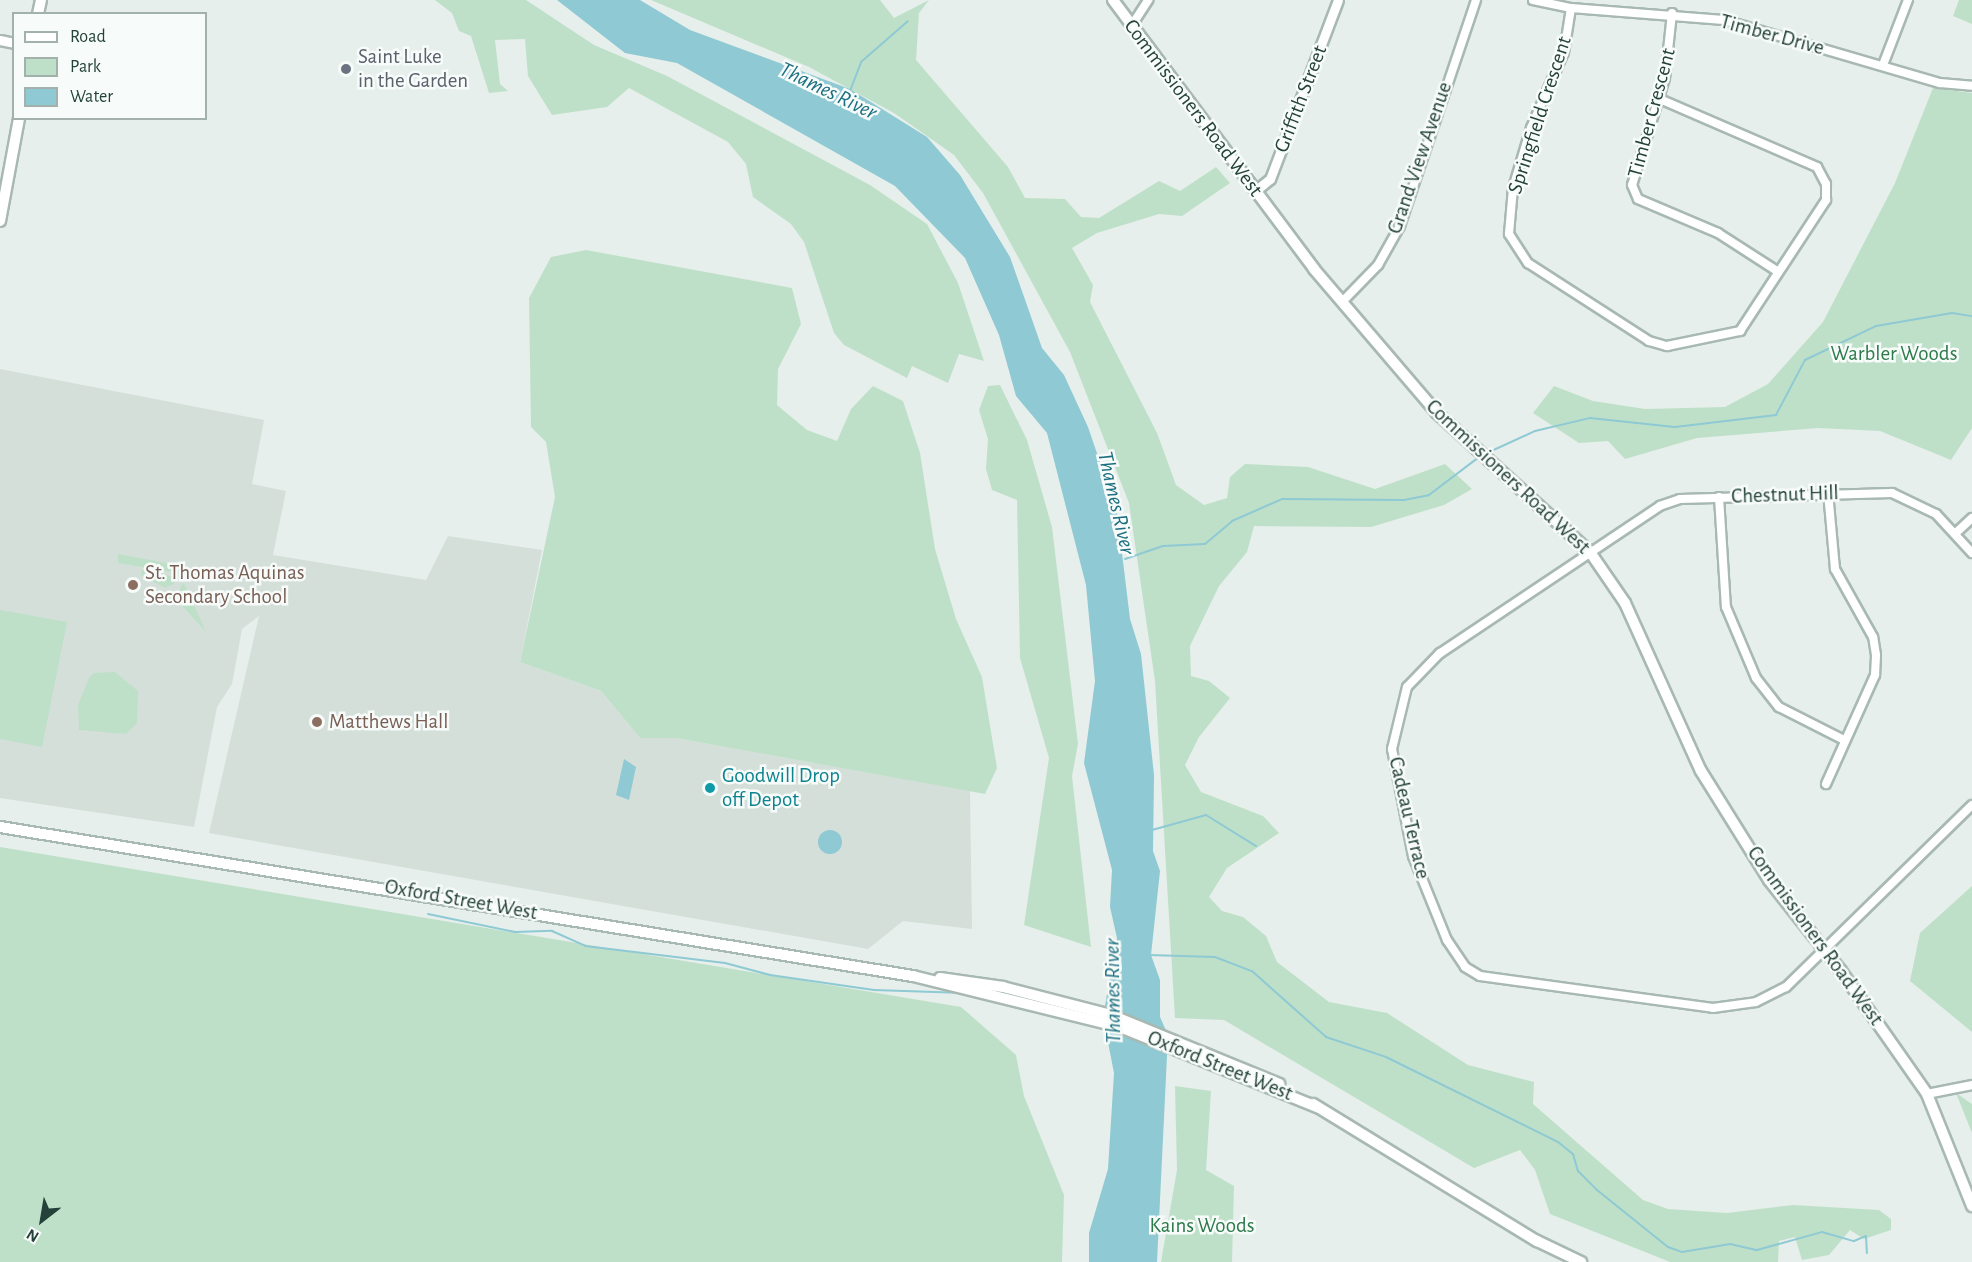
<!DOCTYPE html>
<style>
body{margin:0}
#map{position:relative;width:1972px;height:1262px;overflow:hidden;background:#e6efeb;font-family:"Alegreya Sans",sans-serif}
div>[style]{position:absolute}
[style*='--x']{left:calc(var(--x)*1px);top:calc(var(--y)*1px);width:calc(var(--w)*1px);rotate:calc(var(--a)*1deg)}
.built>*{inset:0;background:#d4dfda}
.green>*{inset:0;background:#bfe0c8}
.water>*{inset:0;background:#8ec9d4}
.round{border-radius:50%}
.stream>*{height:2px;margin:-1px;padding:0 1px;transform-origin:1px;border-radius:1px;background:#8ec9d4}
.roads{filter:drop-shadow(2px 0 #a8b8b2) drop-shadow(-2px 0 #a8b8b2) drop-shadow(0 2px #a8b8b2) drop-shadow(0 -2px #a8b8b2)}
.minor>*{height:8px;margin:-4px;padding:0 4px;transform-origin:4px;border-radius:4px;background:#fff}
.tertiary>*{height:9px;margin:-4.5px;padding:0 4.5px;transform-origin:4.5px;border-radius:4.5px;background:#fff}
.secondary>*{height:10px;margin:-5px;padding:0 5px;transform-origin:5px;border-radius:5px;background:#fff}
.dots>*{width:16px;height:16px;translate:-50% -50%;box-sizing:border-box;border:3px solid #f7fbf9;border-radius:50%}
span{translate:-50% -50%;white-space:nowrap;text-align:center;line-height:1.15;-webkit-text-stroke:5px #f7fbf9;paint-order:stroke}
.street-label{font-size:21px;color:#24423a}
.worship-label{font-size:21px;color:#5b616d}
.left{translate:0 -50%;text-align:left}
.park-label{font-size:21px;color:#2d7a4b}
.education-label{font-size:21px;color:#785e54}
.culture-label{font-size:21px;color:#0d838f}
.water-label{font-size:22px;color:#1c6f80;font-style:italic}
.legend{position:absolute;left:12px;top:12px;width:195px;height:108px;box-sizing:border-box;background:#f7fbf9;border:2px solid #a3b1ad;margin:0;padding:8px 10px;list-style:none;font-size:18px;color:#24423a}
.legend li{display:flex;align-items:center;gap:12px;height:30px}
.legend b{width:30px;border:2px solid #a3b1ad}
.north{position:absolute;left:12px;top:1190px;width:60px;height:60px;-webkit-text-stroke:4px #f7fbf9;paint-order:stroke;rotate:211deg;font-size:16px;font-weight:700;line-height:24px;text-align:center;color:#24423a}
.north::after{content:'';display:block;margin:auto;width:21px;height:27px;background:#24423a;clip-path:polygon(50% 0,100% 100%,50% 72%,0 100%)}
</style>
<div id="map">
<div class="built">
<i style="clip-path:polygon(0 369px,264px 420px,252px 484px,286px 491px,273px 555px,426px 580px,448px 536px,542px 550px,520px 662px,601px 691px,640px 738px,676px 738px,970px 791px,972px 929px,903px 921px,868px 949px,209px 833px,259px 616px,242px 629px,232px 684px,217px 707px,194px 827px,0 798px)"></i>
</div>
<div class="green">
<i style="clip-path:polygon(435px 0,526px 0,594px 45px,667px 76px,870px 185px,927px 224px,958px 283px,984px 361px,959px 354px,948px 383px,912px 366px,907px 378px,844px 345px,834px 333px,804px 242px,791px 224px,753px 197px,746px 164px,728px 142px,629px 88px,607px 107px,552px 115px,528px 76px,525px 39px,495px 40px,500px 84px,508px 91px,489px 93px,471px 36px,459px 31px,452px 13px)"></i>
<i style="clip-path:polygon(651px 0,880px 0,894px 18px,929px 0,919px 13px,916px 60px,1008px 167px,1025px 198px,1065px 199px,1081px 217px,1099px 218px,1159px 181px,1180px 191px,1216px 167px,1230px 183px,1182px 216px,1159px 214px,1097px 233px,1072px 248px,1093px 285px,1090px 302px,1157px 433px,1176px 485px,1204px 505px,1227px 498px,1230px 477px,1245px 464px,1308px 467px,1375px 489px,1445px 464px,1472px 489px,1444px 505px,1371px 527px,1254px 526px,1247px 552px,1219px 586px,1190px 646px,1191px 676px,1209px 681px,1230px 698px,1199px 737px,1185px 765px,1201px 792px,1263px 816px,1279px 833px,1227px 868px,1209px 897px,1222px 911px,1243px 917px,1266px 936px,1277px 962px,1329px 1002px,1387px 1013px,1468px 1065px,1534px 1082px,1533px 1104px,1643px 1200px,1668px 1209px,1727px 1213px,1793px 1205px,1879px 1210px,1891px 1219px,1891px 1230px,1864px 1239px,1850px 1230px,1829px 1255px,1802px 1260px,1795px 1237px,1779px 1241px,1778px 1262px,1670px 1262px,1550px 1214px,1535px 1170px,1520px 1150px,1474px 1168px,1224px 1020px,1175px 1018px,1155px 681px,1129px 503px,1070px 352px,983px 193px,954px 155px,894px 113px,809px 67px)"></i>
<i style="clip-path:polygon(1959px 0,1972px 0,1972px 24px,1953px 16px)"></i>
<i style="clip-path:polygon(1933px 88px,1972px 93px,1972px 428px,1951px 460px,1880px 431px,1818px 428px,1697px 438px,1625px 459px,1608px 441px,1579px 443px,1533px 413px,1554px 386px,1593px 401px,1645px 409px,1725px 407px,1768px 384px,1823px 322px,1895px 183px)"></i>
<i style="clip-path:polygon(586px 250px,792px 288px,801px 324px,778px 369px,777px 405px,807px 430px,837px 441px,851px 409px,873px 386px,903px 401px,920px 453px,935px 549px,956px 619px,982px 677px,997px 768px,985px 794px,676px 738px,640px 738px,601px 691px,520px 662px,555px 497px,546px 442px,531px 427px,529px 298px,551px 257px)"></i>
<i style="clip-path:polygon(1000px 385px,1027px 440px,1052px 527px,1078px 744px,1072px 776px,1091px 947px,1024px 925px,1049px 758px,1020px 658px,1017px 500px,992px 490px,986px 469px,988px 439px,979px 410px,988px 386px)"></i>
<i style="clip-path:polygon(118px 554px,177px 565px,172px 572px,118px 563px)"></i>
<i style="clip-path:polygon(142px 570px,175px 577px,174px 584px,165px 588px,141px 575px)"></i>
<i style="clip-path:polygon(182px 583px,185px 585px,206px 632px,177px 600px)"></i>
<i style="clip-path:polygon(0 610px,67px 622px,42px 747px,0 739px)"></i>
<i style="clip-path:polygon(115px 672px,138px 691px,137px 723px,126px 734px,79px 730px,78px 705px,89px 678px,94px 673px)"></i>
<i style="clip-path:polygon(0 847px,961px 1007px,1016px 1055px,1024px 1096px,1064px 1195px,1062px 1262px,0 1262px)"></i>
<i style="clip-path:polygon(1972px 886px,1972px 1032px,1910px 981px,1920px 933px)"></i>
<i style="clip-path:polygon(1175px 1086px,1211px 1091px,1206px 1170px,1234px 1186px,1232px 1262px,1161px 1262px,1177px 1170px)"></i>
<i style="clip-path:polygon(1956px 1093px,1972px 1104px,1972px 1133px)"></i>
</div>
<div class="water">
<i style="clip-path:polygon(557px 0,640px 0,690px 30px,850px 89px,927px 137px,960px 175px,1010px 257px,1042px 348px,1064px 375px,1088px 427px,1117px 512px,1130px 619px,1141px 654px,1154px 775px,1153px 851px,1160px 871px,1151px 955px,1160px 980px,1160px 1017px,1168px 1035px,1157px 1262px,1089px 1262px,1089px 1233px,1108px 1169px,1114px 1073px,1103px 1017px,1117px 938px,1110px 907px,1112px 870px,1084px 763px,1095px 681px,1086px 585px,1047px 433px,1016px 396px,999px 335px,965px 258px,895px 186px,677px 63px,625px 53px)"></i>
<i style="clip-path:polygon(624px 759px,636px 767px,629px 800px,616px 795px)"></i>
<i class="round" style="left:818px;top:830px;width:24px;height:24px"></i>
</div>
<div class="stream">
<i style="--x:850;--y:91;--w:31;--a:-69"></i>
<i style="--x:861;--y:62;--w:62;--a:-41.1"></i>
<i style="--x:1487;--y:453;--w:53;--a:-24.6"></i>
<i style="--x:1535;--y:431;--w:57;--a:-13.3"></i>
<i style="--x:1590;--y:418;--w:85;--a:6"></i>
<i style="--x:1675;--y:427;--w:102;--a:-6.8"></i>
<i style="--x:1776;--y:415;--w:62;--a:-62.2"></i>
<i style="--x:1805;--y:360;--w:79;--a:-25.6"></i>
<i style="--x:1876;--y:326;--w:77;--a:-9.7"></i>
<i style="--x:1952;--y:313;--w:20;--a:9"></i>
<i style="--x:1125;--y:559;--w:40;--a:-18.9"></i>
<i style="--x:1163;--y:546;--w:42;--a:-2.7"></i>
<i style="--x:1205;--y:544;--w:35;--a:-40"></i>
<i style="--x:1232;--y:521;--w:55;--a:-23.7"></i>
<i style="--x:1282;--y:499;--w:122;--a:0.5"></i>
<i style="--x:1404;--y:500;--w:25;--a:-11"></i>
<i style="--x:1429;--y:495;--w:63;--a:-37.2"></i>
<i style="--x:1152;--y:830;--w:56;--a:-15.5"></i>
<i style="--x:1206;--y:815;--w:59;--a:31.8"></i>
<i style="--x:428;--y:914;--w:89;--a:11.7"></i>
<i style="--x:515;--y:932;--w:37;--a:-2"></i>
<i style="--x:552;--y:931;--w:36;--a:24"></i>
<i style="--x:585;--y:946;--w:141;--a:6.9"></i>
<i style="--x:725;--y:963;--w:47;--a:14.9"></i>
<i style="--x:770;--y:975;--w:105;--a:8.2"></i>
<i style="--x:874;--y:990;--w:91;--a:1.9"></i>
<i style="--x:1149;--y:955;--w:66;--a:1.7"></i>
<i style="--x:1215;--y:957;--w:40;--a:21"></i>
<i style="--x:1252;--y:971;--w:99;--a:41.7"></i>
<i style="--x:1326;--y:1037;--w:63;--a:18.4"></i>
<i style="--x:1386;--y:1057;--w:192;--a:26.3"></i>
<i style="--x:1558;--y:1142;--w:19;--a:39"></i>
<i style="--x:1573;--y:1154;--w:18;--a:74"></i>
<i style="--x:1578;--y:1171;--w:27;--a:45"></i>
<i style="--x:1597;--y:1190;--w:91;--a:38.8"></i>
<i style="--x:1668;--y:1247;--w:15;--a:20"></i>
<i style="--x:1682;--y:1252;--w:49;--a:-9.5"></i>
<i style="--x:1730;--y:1244;--w:28;--a:13"></i>
<i style="--x:1757;--y:1250;--w:67;--a:-15.5"></i>
<i style="--x:1822;--y:1232;--w:33;--a:16"></i>
<i style="--x:1854;--y:1241;--w:13;--a:-23"></i>
<i style="--x:1866;--y:1236;--w:17;--a:87"></i>
</div>
<div class="roads">
<div class="minor">
<i style="--x:1533;--y:0;--w:39;--a:12"></i>
<i style="--x:1571;--y:8;--w:153;--a:4.5"></i>
<i style="--x:1724;--y:20;--w:225;--a:16.3"></i>
<i style="--x:1940;--y:83;--w:32;--a:5"></i>
<i style="--x:1571;--y:8;--w:45;--a:99"></i>
<i style="--x:1564;--y:52;--w:83;--a:113.5"></i>
<i style="--x:1531;--y:128;--w:63;--a:106.7"></i>
<i style="--x:1513;--y:188;--w:46;--a:95"></i>
<i style="--x:1509;--y:234;--w:35;--a:57"></i>
<i style="--x:1528;--y:263;--w:144;--a:32.8"></i>
<i style="--x:1649;--y:341;--w:19;--a:16"></i>
<i style="--x:1667;--y:346;--w:75;--a:-11.6"></i>
<i style="--x:1740;--y:331;--w:157;--a:-56.7"></i>
<i style="--x:1826;--y:200;--w:16;--a:-90"></i>
<i style="--x:1826;--y:184;--w:19;--a:-118"></i>
<i style="--x:1817;--y:167;--w:171;--a:-156.6"></i>
<i style="--x:1672;--y:13;--w:65;--a:96.1"></i>
<i style="--x:1665;--y:78;--w:112;--a:107.1"></i>
<i style="--x:1632;--y:185;--w:15;--a:67"></i>
<i style="--x:1638;--y:199;--w:87;--a:23"></i>
<i style="--x:1718;--y:233;--w:70;--a:32.8"></i>
<i style="--x:1132;--y:25;--w:30;--a:-57"></i>
<i style="--x:1883;--y:65;--w:70;--a:-69"></i>
<i style="--x:1342;--y:302;--w:52;--a:-45.8"></i>
<i style="--x:1378;--y:265;--w:45;--a:-60.6"></i>
<i style="--x:1400;--y:226;--w:238;--a:-71.4"></i>
<i style="--x:1719;--y:497;--w:110;--a:86.4"></i>
<i style="--x:1726;--y:607;--w:77;--a:67.1"></i>
<i style="--x:1756;--y:678;--w:37;--a:52"></i>
<i style="--x:1779;--y:707;--w:73;--a:26.9"></i>
<i style="--x:1958;--y:531;--w:19;--a:-43"></i>
<i style="--x:1972;--y:553;--w:53;--a:-132.7"></i>
<i style="--x:1936;--y:514;--w:49;--a:-154.5"></i>
<i style="--x:1892;--y:493;--w:212;--a:178.4"></i>
<i style="--x:1680;--y:499;--w:21;--a:161"></i>
<i style="--x:1660;--y:506;--w:265;--a:146.2"></i>
<i style="--x:1440;--y:653;--w:47;--a:134.1"></i>
<i style="--x:1407;--y:687;--w:64;--a:103.6"></i>
<i style="--x:1392;--y:749;--w:109;--a:78.9"></i>
<i style="--x:1413;--y:856;--w:91;--a:68"></i>
<i style="--x:1447;--y:940;--w:32;--a:56"></i>
<i style="--x:1465;--y:967;--w:17;--a:31"></i>
<i style="--x:1480;--y:976;--w:235;--a:7.8"></i>
<i style="--x:1713;--y:1008;--w:43;--a:-7.9"></i>
<i style="--x:1756;--y:1002;--w:34;--a:-27"></i>
<i style="--x:1786;--y:987;--w:260;--a:-44.4"></i>
<i style="--x:1826;--y:784;--w:120;--a:-65.8"></i>
<i style="--x:1875;--y:675;--w:20;--a:-87"></i>
<i style="--x:1876;--y:655;--w:18;--a:-99"></i>
<i style="--x:1873;--y:637;--w:78;--a:-119.2"></i>
<i style="--x:1835;--y:569;--w:77;--a:-95.2"></i>
<i style="--x:1927;--y:1094;--w:46;--a:-11.3"></i>
</div>
<div class="tertiary">
<i style="--x:0;--y:40;--w:14;--a:12"></i>
<i style="--x:1255;--y:191;--w:19;--a:-39"></i>
<i style="--x:1270;--y:179;--w:191;--a:-69.2"></i>
</div>
<div class="secondary">
<i style="--x:1113;--y:0;--w:336;--a:53.2"></i>
<i style="--x:1314;--y:269;--w:189;--a:49.5"></i>
<i style="--x:1437;--y:413;--w:207;--a:42.3"></i>
<i style="--x:1590;--y:552;--w:62;--a:55.5"></i>
<i style="--x:1625;--y:603;--w:184;--a:65.7"></i>
<i style="--x:1701;--y:771;--w:128;--a:58"></i>
<i style="--x:1769;--y:880;--w:116;--a:51.6"></i>
<i style="--x:1841;--y:971;--w:150;--a:55"></i>
<i style="--x:1927;--y:1094;--w:121;--a:68.1"></i>
<i style="--x:38;--y:14;--w:14;--a:-78"></i>
<i style="--x:0;--y:221;--w:105;--a:-79.5"></i>
<i style="--x:0;--y:827;--w:925;--a:9.27"></i>
<i style="--x:913;--y:976;--w:213;--a:13.8"></i>
<i style="--x:1120;--y:1027;--w:213;--a:22.1"></i>
<i style="--x:940;--y:978;--w:64;--a:8.1"></i>
<i style="--x:1003;--y:987;--w:112;--a:14.5"></i>
<i style="--x:1111;--y:1015;--w:182;--a:22.3"></i>
<i style="--x:1313;--y:1104;--w:263;--a:31.5"></i>
<i style="--x:1537;--y:1241;--w:49;--a:25.5"></i>
</div>
</div>
<div class="dots">
<i style="left:346px;top:69px;background:#6b7280"></i>
<i style="left:133px;top:585px;background:#8d6e63"></i>
<i style="left:317px;top:722px;background:#8d6e63"></i>
<i style="left:710px;top:788px;background:#0f9aa8"></i>
</div>
<div class="street-label">
<span style="left:1772px;top:35px;rotate:15deg">Timber Drive</span>
<span style="left:1301px;top:99px;rotate:-69deg">Griffith Street</span>
<span style="left:1193px;top:108px;rotate:53deg">Commissioners Road West</span>
<span style="left:1652px;top:113px;rotate:-75deg">Timber Crescent</span>
<span style="left:1540px;top:115px;rotate:-72deg">Springfield Crescent</span>
<span style="left:1420px;top:158px;rotate:-71deg">Grand View Avenue</span>
<span style="left:1508px;top:477px;rotate:43deg">Commissioners Road West</span>
<span style="left:1785px;top:495px;rotate:-2deg">Chestnut Hill</span>
<span style="left:1409px;top:818px;rotate:77deg">Cadeau Terrace</span>
<span style="left:461px;top:900px;rotate:10deg">Oxford Street West</span>
<span style="left:1815px;top:936px;rotate:54deg">Commissioners Road West</span>
<span style="left:1220px;top:1066px;rotate:22deg">Oxford Street West</span>
</div>
<div class="worship-label">
<span class="left" style="left:358px;top:69px">Saint Luke<br>in the Garden</span>
</div>
<div class="park-label">
<span style="left:1894px;top:354px">Warbler Woods</span>
<span style="left:1202px;top:1226px">Kains Woods</span>
</div>
<div class="education-label">
<span class="left" style="left:145px;top:585px">St. Thomas Aquinas<br>Secondary School</span>
<span class="left" style="left:329px;top:722px">Matthews Hall</span>
</div>
<div class="culture-label">
<span class="left" style="left:722px;top:788px">Goodwill Drop<br>off Depot</span>
</div>
<div class="water-label">
<span style="left:828px;top:91px;rotate:26deg">Thames River</span>
<span style="left:1116px;top:503px;rotate:77deg">Thames River</span>
<span style="left:1113px;top:991px;rotate:-91deg">Thames River</span>
</div>
<ul class="legend">
<li><b style="height:8px;background:#fff"></b>Road</li>
<li><b style="height:16px;background:#bfe0c8"></b>Park</li>
<li><b style="height:16px;background:#8ec9d4"></b>Water</li>
</ul>
<div class="north">N</div>
</div>
